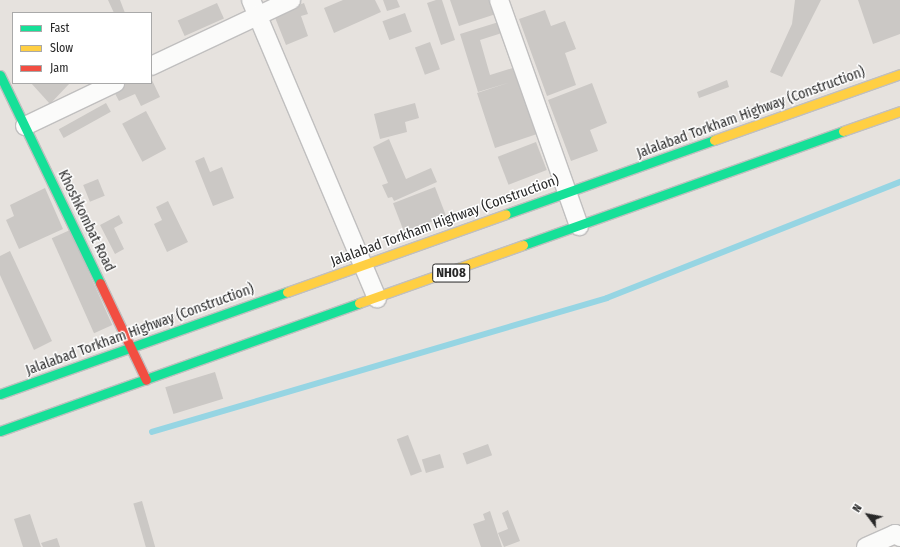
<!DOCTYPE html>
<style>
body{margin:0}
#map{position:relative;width:900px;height:547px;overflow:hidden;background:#e6e2de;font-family:"Fira Sans Condensed",sans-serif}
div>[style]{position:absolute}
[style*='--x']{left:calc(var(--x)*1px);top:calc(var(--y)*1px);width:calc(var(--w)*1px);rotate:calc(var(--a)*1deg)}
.stream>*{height:5.5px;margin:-2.75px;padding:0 2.75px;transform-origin:2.75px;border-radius:2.75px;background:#96d5e3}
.building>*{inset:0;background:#cbc8c5;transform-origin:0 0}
.roads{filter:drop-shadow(1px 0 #c0bfbf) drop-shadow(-1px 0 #c0bfbf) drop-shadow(0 1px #c0bfbf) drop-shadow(0 -1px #c0bfbf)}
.street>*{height:18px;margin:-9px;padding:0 9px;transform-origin:9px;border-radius:9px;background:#fbfbfa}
.fast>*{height:9px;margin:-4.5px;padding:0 4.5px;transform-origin:4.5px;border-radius:4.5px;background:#16e098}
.slow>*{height:9px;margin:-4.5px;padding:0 4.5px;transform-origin:4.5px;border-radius:4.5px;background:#ffcf43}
.jam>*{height:9px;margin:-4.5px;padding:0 4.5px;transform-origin:4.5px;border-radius:4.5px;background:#f24e42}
span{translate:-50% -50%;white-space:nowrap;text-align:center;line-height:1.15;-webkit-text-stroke:3px #fff;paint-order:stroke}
.shield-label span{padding:1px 3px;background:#fff;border:1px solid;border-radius:3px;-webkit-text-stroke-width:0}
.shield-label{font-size:13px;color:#282828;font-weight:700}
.street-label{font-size:14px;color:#282828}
.legend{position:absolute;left:12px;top:12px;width:140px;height:72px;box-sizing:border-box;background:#fff;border:1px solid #a9a9a9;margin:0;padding:5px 7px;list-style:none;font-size:12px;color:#282828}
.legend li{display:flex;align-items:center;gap:8px;height:20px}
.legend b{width:20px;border:1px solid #a9a9a9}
.north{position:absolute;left:848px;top:495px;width:40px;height:40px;-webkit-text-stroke:3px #fff;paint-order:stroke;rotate:302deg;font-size:11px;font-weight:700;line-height:16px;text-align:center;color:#282828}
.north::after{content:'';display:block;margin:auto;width:14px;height:18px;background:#282828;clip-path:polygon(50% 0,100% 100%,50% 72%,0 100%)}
</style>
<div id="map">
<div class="stream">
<i style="--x:152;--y:432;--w:474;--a:-16.4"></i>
<i style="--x:607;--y:298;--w:315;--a:-21.6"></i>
</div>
<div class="building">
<i style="clip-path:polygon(108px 0,120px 0,125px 13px,114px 13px)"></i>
<i style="clip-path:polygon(343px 0,375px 0,381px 12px,334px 33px,324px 8px)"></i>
<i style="clip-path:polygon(383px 0,397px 0,400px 7px,387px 11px)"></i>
<i style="clip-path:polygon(436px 0,442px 0,455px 40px,441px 45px,427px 3px)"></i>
<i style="clip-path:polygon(450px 0,494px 0,499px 13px,459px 26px)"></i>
<i style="clip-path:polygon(795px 0,821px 0,782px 77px,770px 72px,792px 24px)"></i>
<i style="clip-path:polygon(858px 0,900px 0,900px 34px,873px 44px)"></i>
<i style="left:217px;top:3px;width:17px;height:43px;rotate:66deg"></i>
<i style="clip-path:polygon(304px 3px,308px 14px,301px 16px,308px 36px,286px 45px,274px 15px)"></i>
<i style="clip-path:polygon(545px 10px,551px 26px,565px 21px,576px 49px,565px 53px,576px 85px,547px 96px,519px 19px)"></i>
<i style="left:405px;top:13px;width:20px;height:24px;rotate:70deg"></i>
<i style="clip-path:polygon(502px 21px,505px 32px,480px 40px,490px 75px,516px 67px,540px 133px,495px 148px,477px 93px,511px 82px,478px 92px,460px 34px)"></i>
<i style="left:430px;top:42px;width:29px;height:16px;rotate:70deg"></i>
<i style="clip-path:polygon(151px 78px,160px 97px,141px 106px,135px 94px,119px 101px,112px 88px,123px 83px,151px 83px)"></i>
<i style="clip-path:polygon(727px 80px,729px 87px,699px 98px,697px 92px)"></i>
<i style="clip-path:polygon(31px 83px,70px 83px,50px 104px)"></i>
<i style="clip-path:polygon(592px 83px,607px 123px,590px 130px,598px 151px,571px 161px,548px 100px)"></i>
<i style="left:106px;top:103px;width:10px;height:54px;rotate:61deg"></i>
<i style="clip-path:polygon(415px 103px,419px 118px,405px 122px,407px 132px,380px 139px,374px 114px)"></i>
<i style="left:146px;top:111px;width:43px;height:27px;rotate:62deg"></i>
<i style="clip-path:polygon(389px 139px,406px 179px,431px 168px,437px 182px,394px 201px,392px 197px,388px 198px,382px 185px,388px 183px,373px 147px)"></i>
<i style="left:536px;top:142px;width:30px;height:41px;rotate:69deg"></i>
<i style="clip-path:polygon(204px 157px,210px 172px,222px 167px,234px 198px,213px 206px,195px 161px)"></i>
<i style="left:98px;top:179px;width:18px;height:16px;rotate:68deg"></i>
<i style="left:435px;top:187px;width:31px;height:45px;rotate:69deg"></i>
<i style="clip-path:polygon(45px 188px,63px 229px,19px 249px,6px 220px,14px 216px,10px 205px)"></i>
<i style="clip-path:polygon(168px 201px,188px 242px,167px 252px,154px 224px,162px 220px,156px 207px)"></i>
<i style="clip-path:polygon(119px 215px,123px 223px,114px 228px,124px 249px,115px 254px,100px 225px)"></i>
<i style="left:70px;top:230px;width:104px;height:20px;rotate:66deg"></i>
<i style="clip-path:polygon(10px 251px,52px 341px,34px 350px,0 275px,0 256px)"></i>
<i style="left:215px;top:372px;width:28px;height:52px;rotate:73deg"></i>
<i style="left:408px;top:435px;width:39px;height:12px;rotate:69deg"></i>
<i style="left:488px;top:444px;width:12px;height:27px;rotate:70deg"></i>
<i style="left:440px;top:454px;width:14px;height:19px;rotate:73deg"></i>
<i style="left:142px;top:501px;width:48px;height:9px;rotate:74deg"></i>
<i style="clip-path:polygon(508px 510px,520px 541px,504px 547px,498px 533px,508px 529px,502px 513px)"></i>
<i style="clip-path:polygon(490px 511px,502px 547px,481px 547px,473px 524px,485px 520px,483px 514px)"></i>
<i style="clip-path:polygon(30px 514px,41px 547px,23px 547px,14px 519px)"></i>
<i style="clip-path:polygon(57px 538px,60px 547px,43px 547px,41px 543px)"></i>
</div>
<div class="roads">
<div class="street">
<i style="--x:251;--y:0;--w:324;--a:67.1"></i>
<i style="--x:499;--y:0;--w:240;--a:70.5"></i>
<i style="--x:151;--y:66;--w:155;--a:-25.2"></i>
<i style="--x:25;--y:126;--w:100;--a:-25.5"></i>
<i style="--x:866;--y:547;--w:32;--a:-24"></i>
<i style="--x:895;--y:534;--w:6;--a:31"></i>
</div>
<div class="fast">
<i style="--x:0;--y:75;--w:231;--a:64.3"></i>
<i style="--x:506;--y:214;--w:221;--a:-19.6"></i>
<i style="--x:523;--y:245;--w:340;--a:-19.6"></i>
<i style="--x:0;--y:394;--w:305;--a:-19.6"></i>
<i style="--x:0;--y:431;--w:381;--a:-19.6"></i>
</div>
<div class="slow">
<i style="--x:843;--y:131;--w:60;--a:-19.3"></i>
<i style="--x:714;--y:140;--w:197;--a:-19.5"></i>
<i style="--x:287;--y:292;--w:232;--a:-19.6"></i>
<i style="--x:359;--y:303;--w:174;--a:-19.5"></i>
</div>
<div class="jam">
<i style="--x:100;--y:283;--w:107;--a:64.6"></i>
</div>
</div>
<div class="shield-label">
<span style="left:451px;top:273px">NH08</span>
</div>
<div class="street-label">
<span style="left:751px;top:113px;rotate:-20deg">Jalalabad Torkham Highway (Construction)</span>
<span style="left:86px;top:221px;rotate:64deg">Khoshkombat Road</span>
<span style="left:445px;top:221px;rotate:-20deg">Jalalabad Torkham Highway (Construction)</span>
<span style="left:140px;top:330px;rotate:-20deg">Jalalabad Torkham Highway (Construction)</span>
</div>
<ul class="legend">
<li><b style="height:5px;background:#16e098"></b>Fast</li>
<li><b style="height:5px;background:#ffcf43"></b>Slow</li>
<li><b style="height:5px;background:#f24e42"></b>Jam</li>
</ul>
<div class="north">N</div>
</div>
